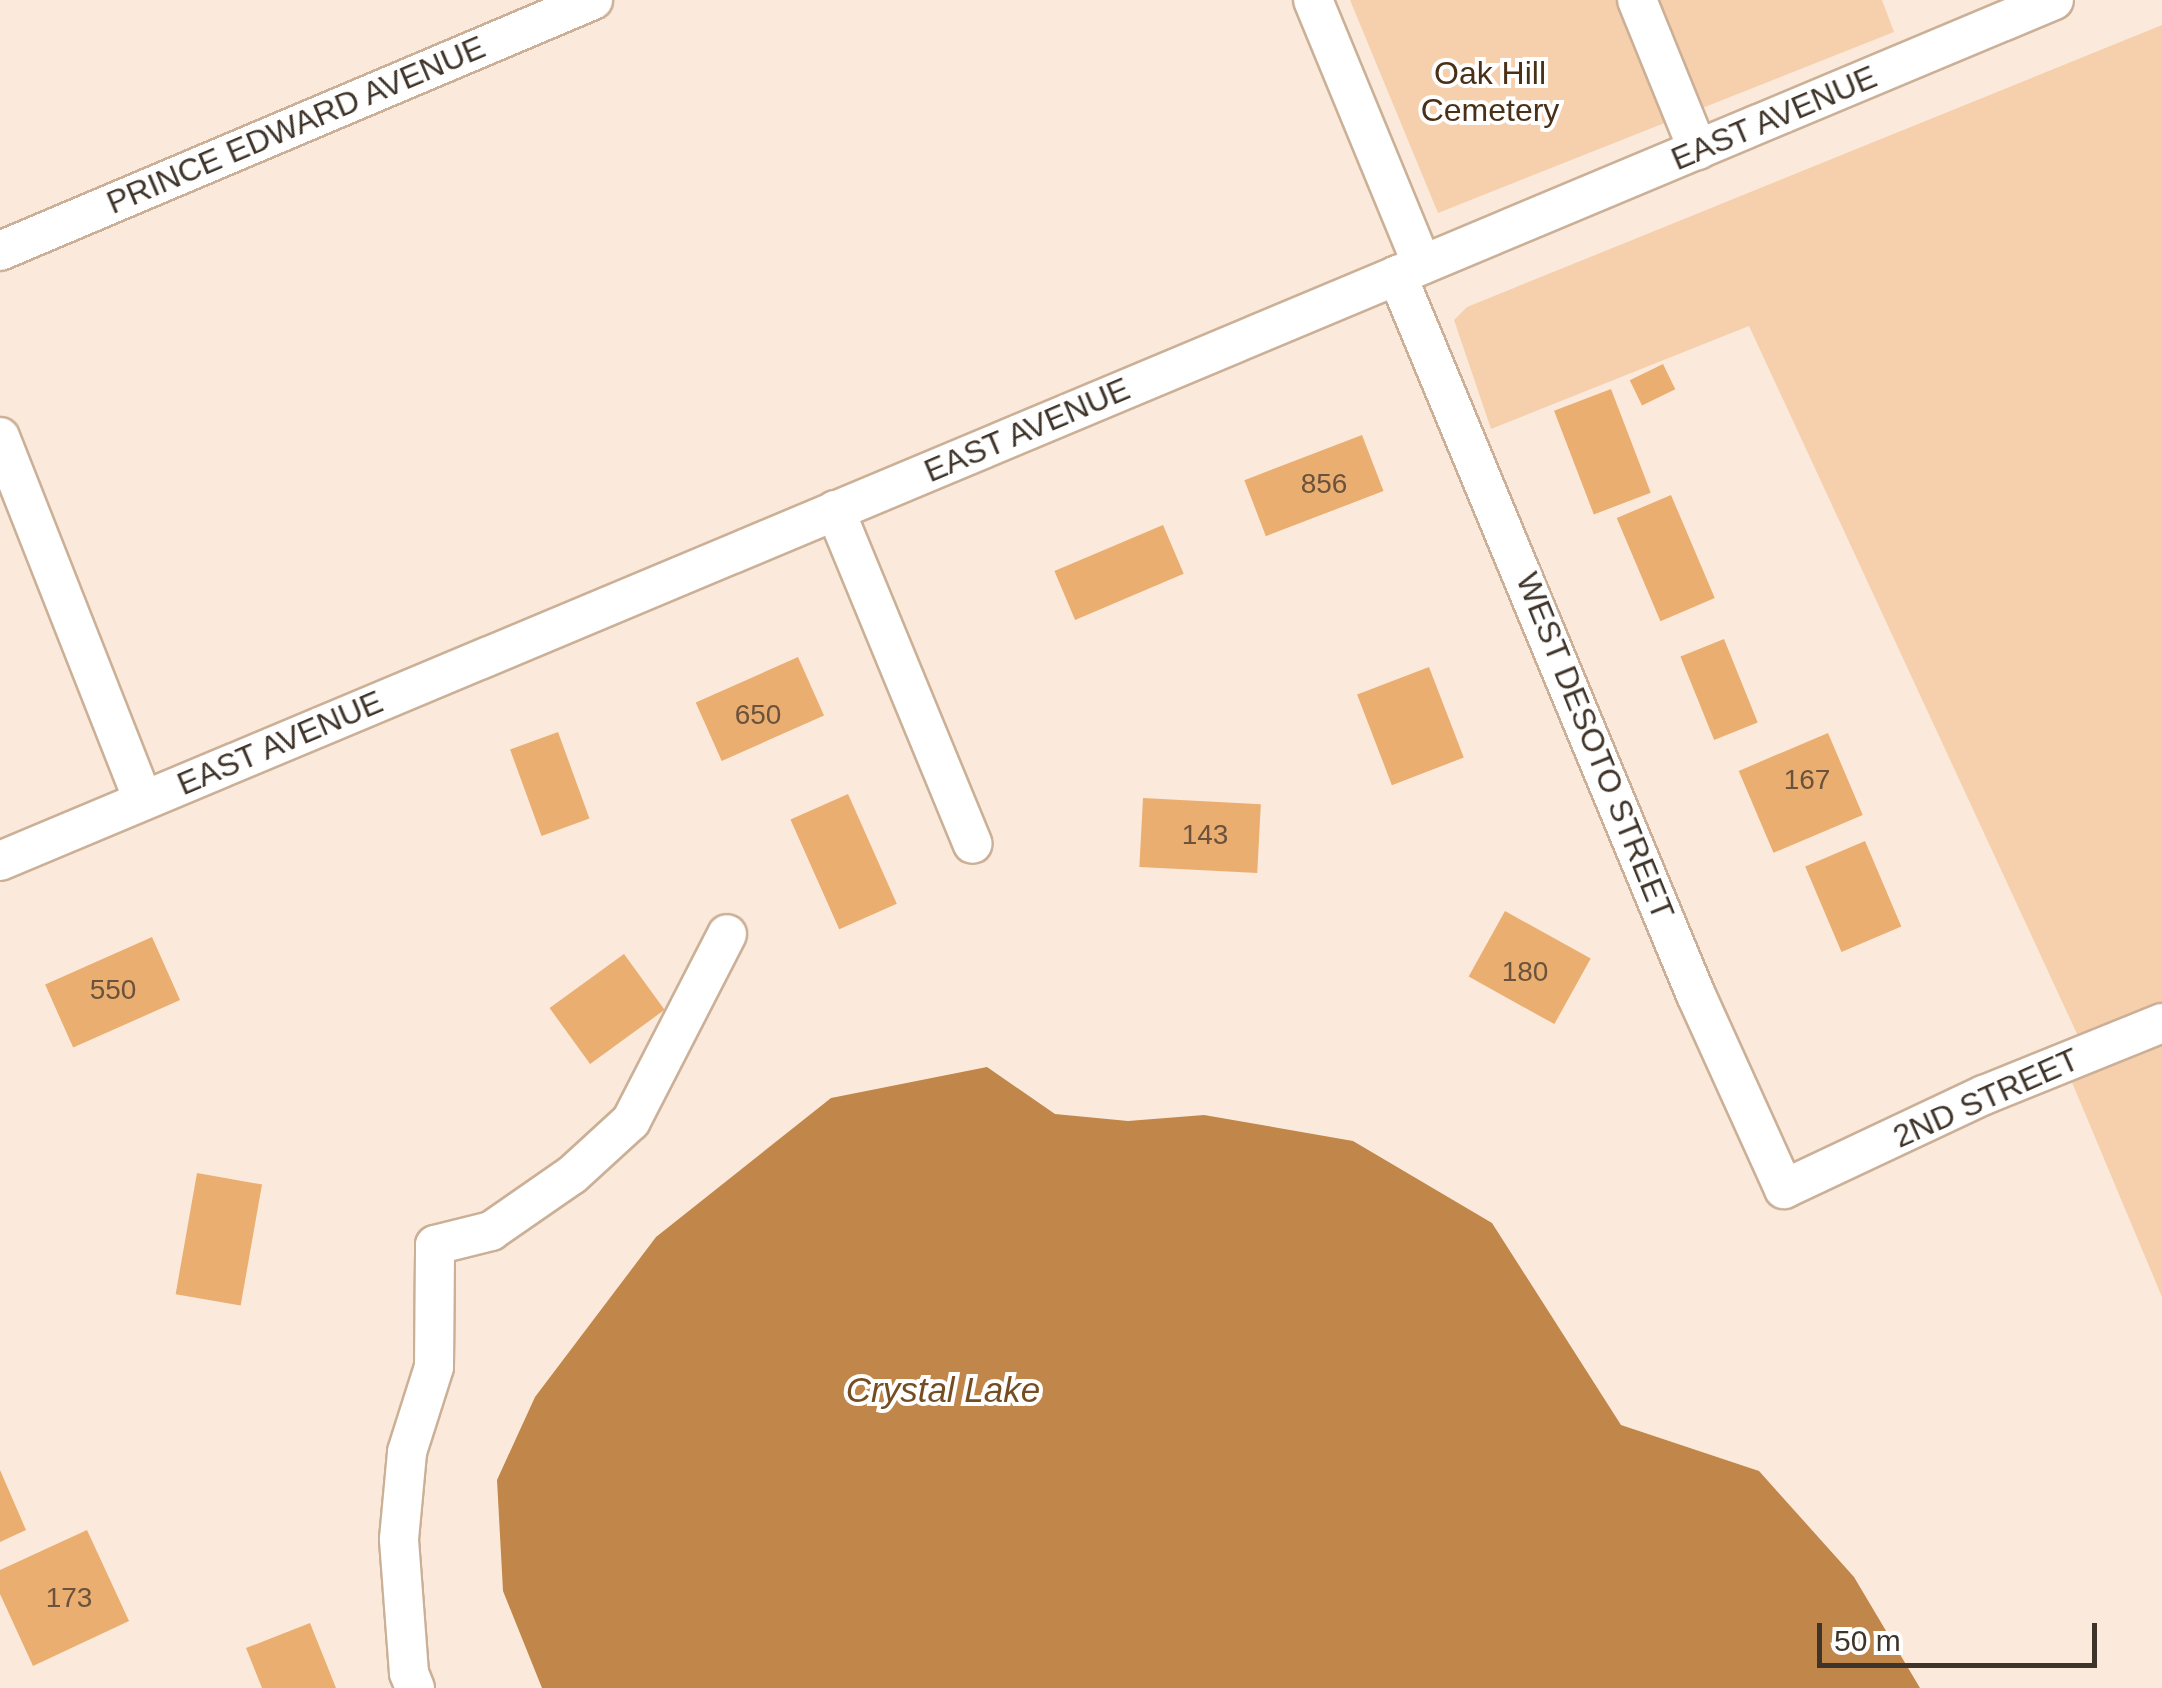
<!DOCTYPE html>
<style>
body{margin:0}
#map{position:relative;width:2162px;height:1688px;overflow:hidden;background:#fbeadb;font-family:Arial,sans-serif}
div>[style]{position:absolute}
[style*='--x']{left:calc(var(--x)*1px);top:calc(var(--y)*1px);width:calc(var(--w)*1px);rotate:calc(var(--a)*1deg)}
.green>*{inset:0;background:#f6d0ad}
.water>*{inset:0;background:#c1864a}
.building>*{inset:0;background:#ebae71;transform-origin:0 0}
.roads{filter:drop-shadow(2px 0 #cbb097) drop-shadow(-2px 0 #cbb097) drop-shadow(0 2px #cbb097) drop-shadow(0 -2px #cbb097)}
.minor>*{height:38px;margin:-19px;padding:0 19px;transform-origin:19px;border-radius:19px;background:#fff}
span{translate:-50% -50%;white-space:nowrap;text-align:center;line-height:1.15;-webkit-text-stroke:8px #fff;paint-order:stroke}
.number-label{font-size:28px;color:#6a523c}
.number-label span{-webkit-text-stroke-width:0}
.park-label{font-size:32px;color:#493016}
.street-label{font-size:32px;color:#3f342a}
.water-label{font-size:35px;color:#764d21;font-style:italic}
.scale{position:absolute;left:1817px;top:1623px;width:280px;height:45px;box-sizing:border-box;border:5px solid #3f342a;border-top:0;padding-left:12px;font-size:30px;line-height:35px;white-space:nowrap;color:#3f342a;-webkit-text-stroke:8px #fff;paint-order:stroke}
</style>
<div id="map">
<div class="green">
<i style="clip-path:polygon(1350px 0,1882px 0,1894px 32px,1438px 213px)"></i>
<i style="clip-path:polygon(2162px 25px,2162px 1002px,2078px 1036px,1749px 326px,1491px 429px,1454px 320px,1467px 307px)"></i>
<i style="clip-path:polygon(2162px 1044px,2162px 1297px,2071px 1080px)"></i>
</div>
<div class="water">
<i style="clip-path:polygon(987px 1067px,1055px 1114px,1128px 1121px,1204px 1115px,1353px 1141px,1492px 1223px,1621px 1425px,1759px 1471px,1854px 1577px,1920px 1688px,542px 1688px,503px 1591px,497px 1480px,535px 1397px,656px 1237px,831px 1098px)"></i>
</div>
<div class="building">
<i style="left:1663px;top:364px;width:28px;height:37px;rotate:64deg"></i>
<i style="left:1611px;top:389px;width:111px;height:61px;rotate:69deg"></i>
<i style="left:1362px;top:435px;width:60px;height:126px;rotate:69deg"></i>
<i style="left:1671px;top:495px;width:112px;height:59px;rotate:67deg"></i>
<i style="left:1163px;top:525px;width:53px;height:118px;rotate:67deg"></i>
<i style="left:1724px;top:639px;width:90px;height:47px;rotate:68deg"></i>
<i style="left:798px;top:657px;width:64px;height:112px;rotate:66deg"></i>
<i style="left:1429px;top:667px;width:97px;height:77px;rotate:69deg"></i>
<i style="left:558px;top:732px;width:92px;height:51px;rotate:70deg"></i>
<i style="left:1828px;top:733px;width:89px;height:97px;rotate:67deg"></i>
<i style="left:848px;top:794px;width:120px;height:63px;rotate:66deg"></i>
<i style="left:1143px;top:798px;width:118px;height:69px;rotate:3deg"></i>
<i style="left:1865px;top:841px;width:93px;height:65px;rotate:67deg"></i>
<i style="left:1505px;top:911px;width:98px;height:75px;rotate:29deg"></i>
<i style="left:152px;top:937px;width:69px;height:117px;rotate:66deg"></i>
<i style="left:624px;top:954px;width:69px;height:92px;rotate:54deg"></i>
<i style="left:197px;top:1173px;width:66px;height:123px;rotate:10deg"></i>
<i style="clip-path:polygon(0 1470px,26px 1530px,0 1542px)"></i>
<i style="clip-path:polygon(87px 1530px,129px 1621px,33px 1666px,0 1594px,0 1570px)"></i>
<i style="clip-path:polygon(310px 1623px,336px 1688px,262px 1688px,246px 1648px)"></i>
</div>
<div class="roads">
<div class="minor">
<i style="--x:1313;--y:0;--w:286;--a:67.6"></i>
<i style="--x:1637;--y:0;--w:162;--a:67.9"></i>
<i style="--x:0;--y:251;--w:644;--a:-22.94"></i>
<i style="--x:1397;--y:275;--w:780;--a:67.45"></i>
<i style="--x:1696;--y:995;--w:213;--a:65.6"></i>
<i style="--x:1784;--y:1189;--w:221;--a:-25.2"></i>
<i style="--x:1984;--y:1095;--w:192;--a:-22"></i>
<i style="--x:0;--y:437;--w:390;--a:68.5"></i>
<i style="--x:835;--y:510;--w:361;--a:67.6"></i>
<i style="--x:0;--y:861;--w:2227;--a:-22.74"></i>
<i style="--x:415;--y:1688;--w:16;--a:-112"></i>
<i style="--x:409;--y:1673;--w:134;--a:-94.3"></i>
<i style="--x:399;--y:1539;--w:87;--a:-84.7"></i>
<i style="--x:407;--y:1452;--w:89;--a:-72.4"></i>
<i style="--x:434;--y:1367;--w:122;--a:-89.5"></i>
<i style="--x:435;--y:1245;--w:58;--a:-14"></i>
<i style="--x:491;--y:1231;--w:98;--a:-34.7"></i>
<i style="--x:572;--y:1175;--w:80;--a:-42.5"></i>
<i style="--x:631;--y:1121;--w:210;--a:-62.8"></i>
</div>
</div>
<div class="number-label">
<span style="left:1324px;top:484px">856</span>
<span style="left:758px;top:715px">650</span>
<span style="left:1807px;top:780px">167</span>
<span style="left:1205px;top:835px">143</span>
<span style="left:1525px;top:972px">180</span>
<span style="left:113px;top:990px">550</span>
<span style="left:69px;top:1598px">173</span>
</div>
<div class="park-label">
<span style="left:1490px;top:92px">Oak Hill<br>Cemetery</span>
</div>
<div class="street-label">
<span style="left:1774px;top:118px;rotate:-23deg">EAST AVENUE</span>
<span style="left:296px;top:125px;rotate:-23deg">PRINCE EDWARD AVENUE</span>
<span style="left:1027px;top:430px;rotate:-23deg">EAST AVENUE</span>
<span style="left:280px;top:743px;rotate:-23deg">EAST AVENUE</span>
<span style="left:1595px;top:746px;rotate:68deg">WEST DESOTO STREET</span>
<span style="left:1986px;top:1098px;rotate:-24deg">2ND STREET</span>
</div>
<div class="water-label">
<span style="left:943px;top:1390px">Crystal Lake</span>
</div>
<div class="scale">50 m</div>
</div>
